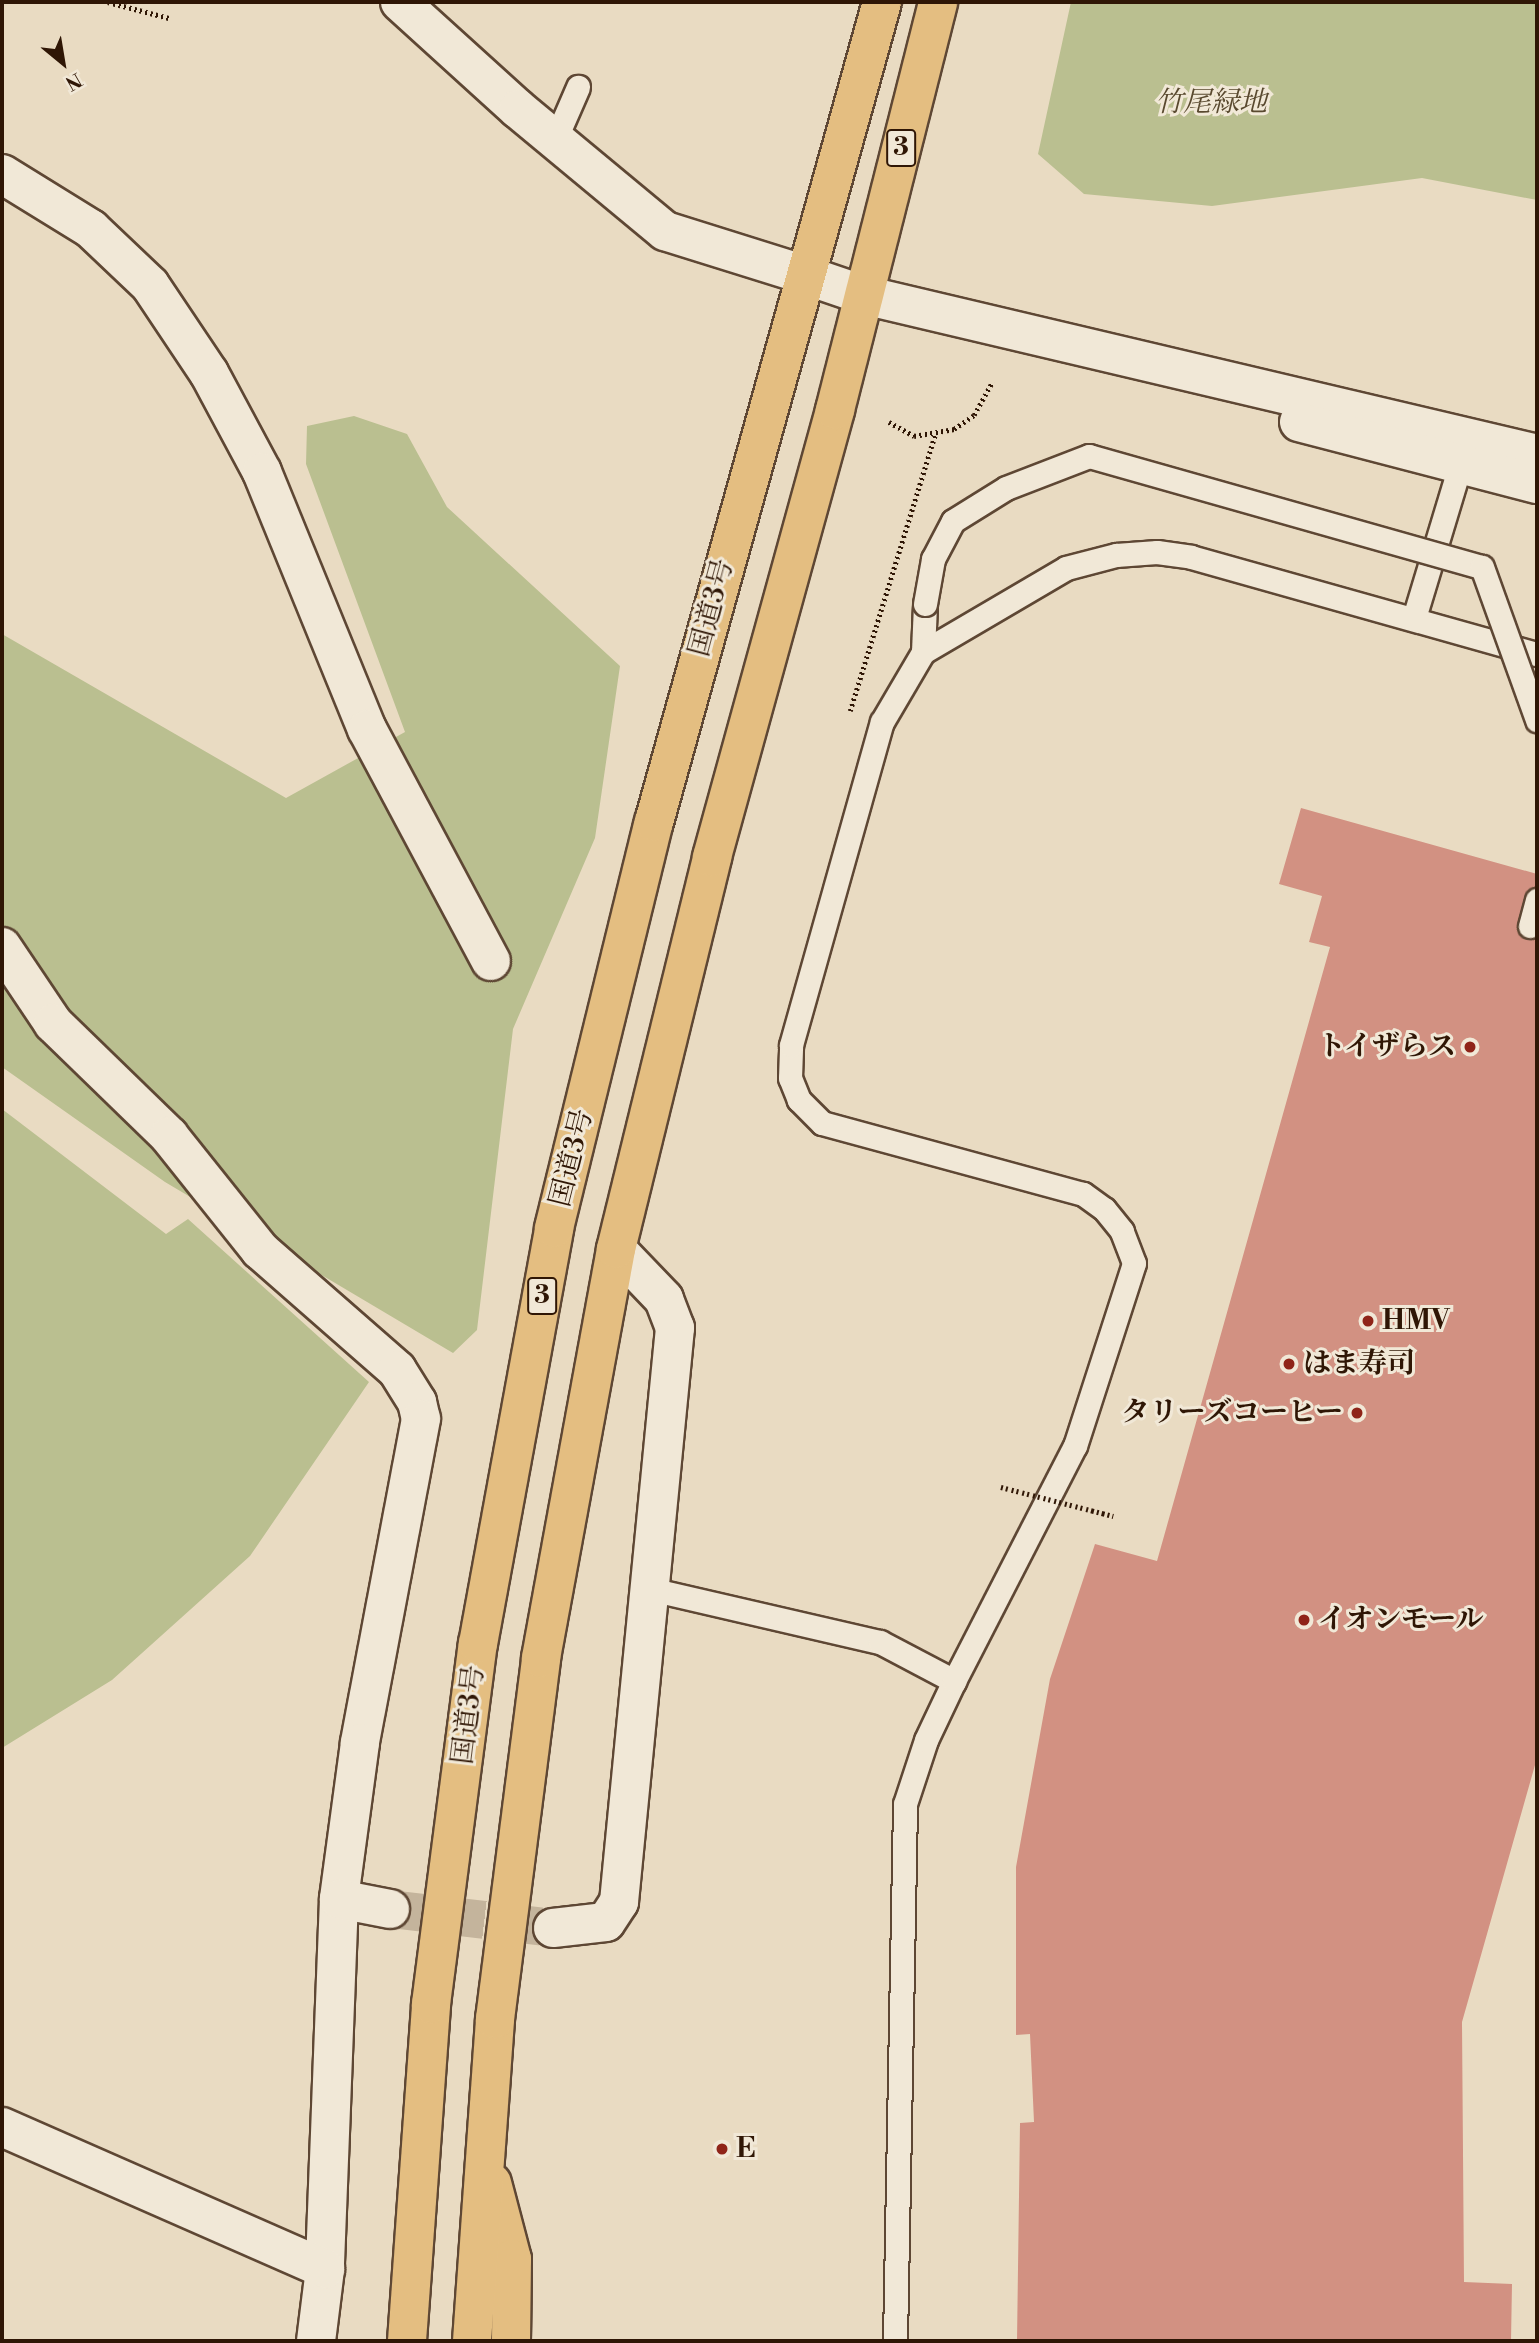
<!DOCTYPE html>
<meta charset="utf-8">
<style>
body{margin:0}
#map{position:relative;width:1539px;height:2343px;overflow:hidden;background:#e9dbc2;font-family:"Libre Bodoni","Noto Serif JP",serif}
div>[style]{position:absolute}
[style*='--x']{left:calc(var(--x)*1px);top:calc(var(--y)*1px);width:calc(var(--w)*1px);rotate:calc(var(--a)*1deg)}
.green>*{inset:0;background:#babf90}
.building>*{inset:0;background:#d29182}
.minor-tunnel>*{height:38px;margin-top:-19px;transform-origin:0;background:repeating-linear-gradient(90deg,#c4b49c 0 38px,transparent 0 57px)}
.path>*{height:4.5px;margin-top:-2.25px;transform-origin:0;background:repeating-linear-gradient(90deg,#2f1605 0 2px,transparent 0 5.5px)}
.roads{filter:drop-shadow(2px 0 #5e4734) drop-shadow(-2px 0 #5e4734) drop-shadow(0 2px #5e4734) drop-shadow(0 -2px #5e4734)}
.service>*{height:23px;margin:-11.5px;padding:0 11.5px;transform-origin:11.5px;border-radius:11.5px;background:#f1e8d7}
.minor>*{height:38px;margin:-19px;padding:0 19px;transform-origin:19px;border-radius:19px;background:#f1e8d7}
.tertiary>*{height:38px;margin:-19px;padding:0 19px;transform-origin:19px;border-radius:19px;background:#f1e8d7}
.trunk>*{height:38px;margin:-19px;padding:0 19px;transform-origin:19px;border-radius:19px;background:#e4be81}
.path-bridge>*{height:4.5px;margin-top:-2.25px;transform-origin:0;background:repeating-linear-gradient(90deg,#2f1605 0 2px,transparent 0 5.5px)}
.bridges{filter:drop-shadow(2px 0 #5e4734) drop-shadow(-2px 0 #5e4734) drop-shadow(0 2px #5e4734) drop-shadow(0 -2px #5e4734)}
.service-bridge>*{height:23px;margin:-11.5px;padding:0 11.5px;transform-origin:11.5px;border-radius:11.5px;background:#f1e8d7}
.dots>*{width:19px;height:19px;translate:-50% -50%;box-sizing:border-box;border:4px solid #f1e8d7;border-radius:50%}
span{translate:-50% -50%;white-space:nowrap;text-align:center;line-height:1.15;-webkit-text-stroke:6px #f1e8d7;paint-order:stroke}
.shield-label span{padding:2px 5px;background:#f1e8d7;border:2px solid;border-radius:5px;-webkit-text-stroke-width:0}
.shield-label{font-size:26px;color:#2f1605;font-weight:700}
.park-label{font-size:28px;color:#59492f;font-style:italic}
.street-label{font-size:28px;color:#2f1605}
.poi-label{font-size:28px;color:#2f1605;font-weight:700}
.right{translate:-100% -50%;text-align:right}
.left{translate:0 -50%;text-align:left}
.frame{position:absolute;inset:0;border:4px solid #2f1605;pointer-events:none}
.north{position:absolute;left:28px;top:28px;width:70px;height:70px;-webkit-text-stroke:5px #f1e8d7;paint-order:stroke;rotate:150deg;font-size:19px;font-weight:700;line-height:28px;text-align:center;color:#2f1605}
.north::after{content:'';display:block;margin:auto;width:24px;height:32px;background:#2f1605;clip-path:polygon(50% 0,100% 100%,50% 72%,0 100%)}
</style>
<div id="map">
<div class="green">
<i style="clip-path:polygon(1071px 2px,1537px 2px,1537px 200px,1422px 178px,1212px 206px,1084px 194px,1038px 154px)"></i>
<i style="clip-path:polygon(354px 416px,407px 434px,447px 507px,620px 666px,595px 838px,513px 1029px,477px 1330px,453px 1353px,165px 1182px,2px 1067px,2px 634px,286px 798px,405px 732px,306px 464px,307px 426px)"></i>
<i style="clip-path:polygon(2px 1109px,166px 1234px,188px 1219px,369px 1382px,250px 1556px,112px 1680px,2px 1748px)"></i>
</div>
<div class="building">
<i style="clip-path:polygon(1301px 808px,1537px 874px,1537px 1758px,1462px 2022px,1464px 2282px,1512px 2284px,1511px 2341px,1017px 2341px,1020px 2123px,1034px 2122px,1030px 2034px,1016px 2035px,1016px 1867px,1050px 1679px,1095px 1544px,1157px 1561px,1330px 947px,1309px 942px,1322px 896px,1279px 884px)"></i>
</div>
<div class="minor-tunnel">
<i style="--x:390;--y:1909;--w:164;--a:6.6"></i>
</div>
<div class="path">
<i style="--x:108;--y:2;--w:63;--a:14.7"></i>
<i style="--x:889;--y:422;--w:29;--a:29"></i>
<i style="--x:914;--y:436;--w:41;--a:-9.9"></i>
<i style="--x:954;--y:429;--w:24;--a:-35"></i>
<i style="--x:974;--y:415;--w:38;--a:-61"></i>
<i style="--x:850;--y:711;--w:290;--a:-72.9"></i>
</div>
<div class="roads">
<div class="service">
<i style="--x:555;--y:140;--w:58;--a:-66.5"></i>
<i style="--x:1414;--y:618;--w:163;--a:-73.2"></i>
<i style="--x:923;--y:652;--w:48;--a:-87.6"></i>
<i style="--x:1530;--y:926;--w:27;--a:-75"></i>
<i style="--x:650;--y:1589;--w:236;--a:13"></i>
<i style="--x:880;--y:1642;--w:84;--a:27.8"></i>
<i style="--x:895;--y:2341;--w:537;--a:-88.93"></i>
<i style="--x:905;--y:1804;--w:67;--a:-71.8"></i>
<i style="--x:926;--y:1740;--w:65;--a:-64.6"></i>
<i style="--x:954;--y:1681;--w:264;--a:-62.8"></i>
<i style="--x:1075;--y:1446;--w:192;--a:-72.1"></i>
<i style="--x:1134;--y:1263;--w:34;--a:-111"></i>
<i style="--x:1122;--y:1231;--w:28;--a:-129"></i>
<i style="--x:1104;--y:1209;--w:26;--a:-144"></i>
<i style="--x:1083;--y:1194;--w:270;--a:-164.8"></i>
<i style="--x:822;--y:1123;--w:33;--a:-135"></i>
<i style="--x:799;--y:1100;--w:24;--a:-112"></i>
<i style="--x:790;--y:1078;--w:33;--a:-88"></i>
<i style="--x:791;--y:1045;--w:336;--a:-74.3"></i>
<i style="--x:882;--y:722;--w:81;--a:-59.6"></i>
<i style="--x:923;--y:652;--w:166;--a:-30.4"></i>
<i style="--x:1066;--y:568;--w:52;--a:-14.6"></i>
<i style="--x:1116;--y:555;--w:41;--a:-4.2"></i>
<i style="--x:1157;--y:552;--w:34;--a:8"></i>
<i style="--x:1191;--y:557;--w:359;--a:15.7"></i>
</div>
<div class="minor">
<i style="--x:400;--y:2;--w:159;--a:42.2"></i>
<i style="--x:518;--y:109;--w:191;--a:39.7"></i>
<i style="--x:665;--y:231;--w:147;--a:17.4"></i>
<i style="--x:2;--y:174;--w:105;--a:31.7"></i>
<i style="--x:91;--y:229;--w:81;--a:43.5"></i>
<i style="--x:150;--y:285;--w:106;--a:56.2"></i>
<i style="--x:209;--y:373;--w:112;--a:61.8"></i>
<i style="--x:262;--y:472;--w:278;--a:67.8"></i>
<i style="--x:367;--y:729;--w:263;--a:61.9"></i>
<i style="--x:2;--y:947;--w:92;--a:56.1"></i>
<i style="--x:53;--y:1023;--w:162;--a:44.2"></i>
<i style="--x:169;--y:1136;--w:146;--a:51.4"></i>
<i style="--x:260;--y:1250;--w:182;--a:41.2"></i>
<i style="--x:397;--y:1370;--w:38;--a:58"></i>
<i style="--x:417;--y:1402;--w:17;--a:77"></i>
<i style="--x:421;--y:1419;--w:330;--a:100.7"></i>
<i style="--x:360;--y:1743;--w:157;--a:97.7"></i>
<i style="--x:339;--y:1899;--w:370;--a:92.2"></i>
<i style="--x:325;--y:2269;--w:73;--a:97.1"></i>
<i style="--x:339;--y:1899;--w:52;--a:11.1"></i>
<i style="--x:553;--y:1928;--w:53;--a:-6.5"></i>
<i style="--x:606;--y:1922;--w:24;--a:-57"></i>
<i style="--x:619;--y:1902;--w:577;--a:-84.43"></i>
<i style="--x:675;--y:1328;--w:31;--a:-111"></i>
<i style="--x:664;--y:1299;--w:69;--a:-133.8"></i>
<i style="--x:2;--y:2127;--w:353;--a:23.7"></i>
</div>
<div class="tertiary">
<i style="--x:805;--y:275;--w:62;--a:18.7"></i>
<i style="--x:864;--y:295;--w:692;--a:13.29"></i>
<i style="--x:1299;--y:422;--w:246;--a:14.6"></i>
</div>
<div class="trunk">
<i style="--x:492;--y:2183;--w:79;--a:75.3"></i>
<i style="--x:512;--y:2259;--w:82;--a:90.7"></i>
<i style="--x:407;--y:2341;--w:338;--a:-85.9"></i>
<i style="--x:431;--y:2004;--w:363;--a:-82.6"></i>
<i style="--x:478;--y:1644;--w:423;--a:-79.6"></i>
<i style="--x:554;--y:1228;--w:418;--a:-76.2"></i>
<i style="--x:654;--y:822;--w:851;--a:-74.46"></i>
<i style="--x:472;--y:2341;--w:323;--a:-85.9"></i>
<i style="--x:495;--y:2019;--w:364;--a:-82.7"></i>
<i style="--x:541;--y:1658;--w:416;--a:-79.6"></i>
<i style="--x:616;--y:1249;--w:404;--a:-76.2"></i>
<i style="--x:712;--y:857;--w:464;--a:-74.6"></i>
<i style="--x:835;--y:410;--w:421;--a:-75.8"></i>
</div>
</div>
<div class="path-bridge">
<i style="--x:1001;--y:1487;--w:116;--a:14.5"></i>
</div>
<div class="bridges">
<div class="service-bridge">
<i style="--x:925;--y:604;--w:46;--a:-79.9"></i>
<i style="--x:933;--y:559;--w:43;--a:-62.2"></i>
<i style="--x:953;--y:521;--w:62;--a:-31.9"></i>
<i style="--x:1006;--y:488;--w:89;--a:-21.1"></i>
<i style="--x:1089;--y:456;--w:408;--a:15.8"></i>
<i style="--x:1482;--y:567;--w:163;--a:70.2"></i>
</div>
</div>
<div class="dots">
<i style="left:1470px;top:1047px;background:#8f2418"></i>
<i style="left:1368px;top:1321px;background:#8f2418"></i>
<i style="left:1289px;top:1364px;background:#8f2418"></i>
<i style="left:1357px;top:1413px;background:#8f2418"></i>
<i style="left:1304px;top:1620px;background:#8f2418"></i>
<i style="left:722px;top:2149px;background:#8f2418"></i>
</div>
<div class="shield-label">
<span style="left:901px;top:148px">3</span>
<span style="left:542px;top:1296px">3</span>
</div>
<div class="park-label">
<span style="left:1211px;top:103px">竹尾緑地</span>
</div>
<div class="street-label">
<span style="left:712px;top:608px;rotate:-75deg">国道3号</span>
<span style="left:572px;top:1158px;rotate:-76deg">国道3号</span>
<span style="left:469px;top:1715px;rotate:-83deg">国道3号</span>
</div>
<div class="poi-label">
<span class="right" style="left:1456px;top:1047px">トイザらス</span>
<span class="left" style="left:1382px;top:1321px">HMV</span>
<span class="left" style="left:1303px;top:1364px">はま寿司</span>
<span class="right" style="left:1343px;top:1413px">タリーズコーヒー</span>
<span class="left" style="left:1318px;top:1620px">イオンモール</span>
<span class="left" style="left:736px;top:2149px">E</span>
</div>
<div class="frame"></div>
<div class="north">N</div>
</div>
